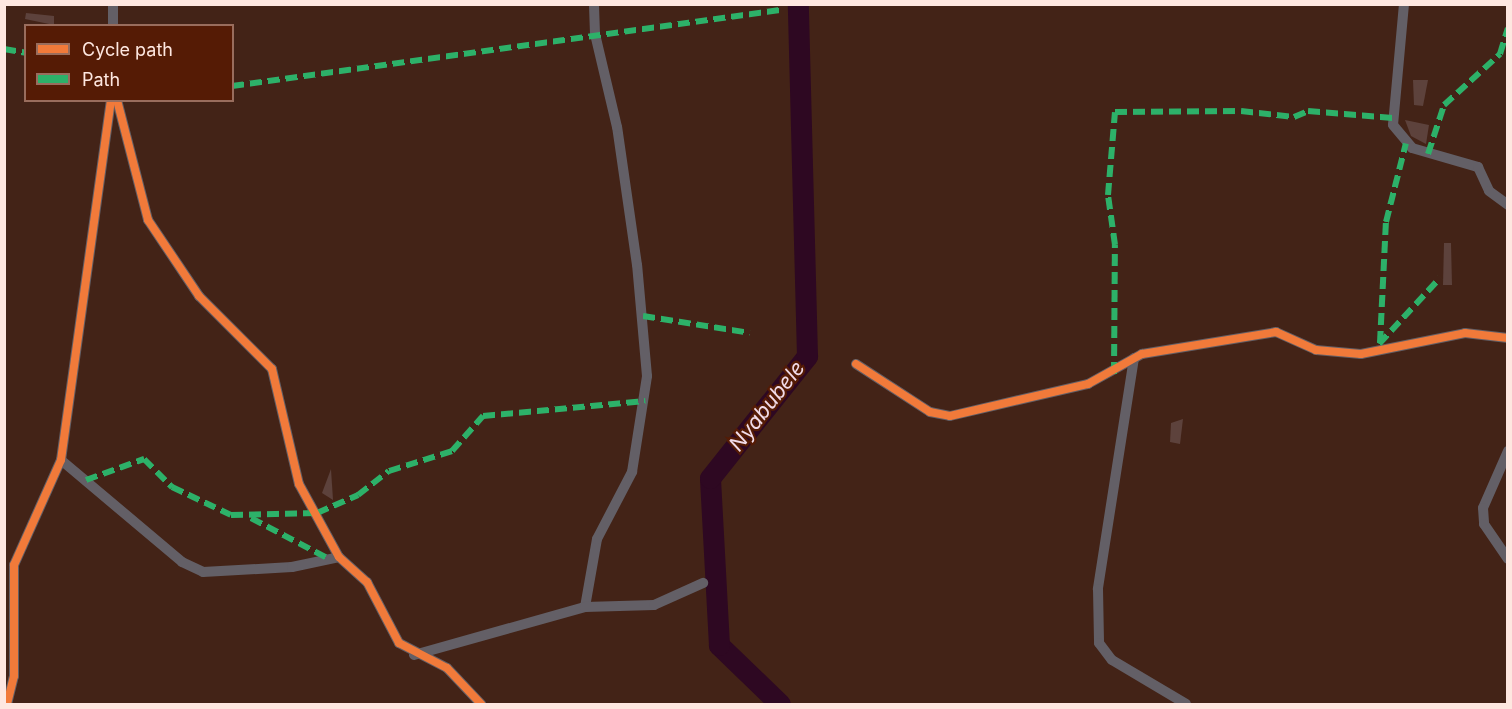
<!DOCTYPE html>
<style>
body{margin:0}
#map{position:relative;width:1512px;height:709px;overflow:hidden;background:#432317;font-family:Inter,sans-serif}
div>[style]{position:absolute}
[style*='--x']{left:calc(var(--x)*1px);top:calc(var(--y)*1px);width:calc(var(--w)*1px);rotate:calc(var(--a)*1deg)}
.river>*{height:21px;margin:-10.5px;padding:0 10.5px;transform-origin:10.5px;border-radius:10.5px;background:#2e0822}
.building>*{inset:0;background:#5d423c}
.street>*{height:10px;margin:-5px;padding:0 5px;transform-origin:5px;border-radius:5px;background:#635f66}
.quiet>*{height:6px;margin-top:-3px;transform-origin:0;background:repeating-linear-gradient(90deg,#2db169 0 12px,transparent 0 18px)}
.cycleway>*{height:8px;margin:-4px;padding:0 4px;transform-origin:4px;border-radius:4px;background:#f17a3a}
span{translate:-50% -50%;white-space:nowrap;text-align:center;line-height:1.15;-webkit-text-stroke:4.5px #551b05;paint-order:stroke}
.water-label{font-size:21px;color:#f1dbe9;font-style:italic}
.frame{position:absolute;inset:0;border:6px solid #fee7e0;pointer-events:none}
.legend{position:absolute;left:24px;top:24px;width:210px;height:78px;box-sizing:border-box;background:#551b05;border:2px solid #996d5d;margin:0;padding:8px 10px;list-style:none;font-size:18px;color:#fee7e0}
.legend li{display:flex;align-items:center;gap:12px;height:30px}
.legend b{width:30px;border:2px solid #996d5d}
</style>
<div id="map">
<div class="river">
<i style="--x:780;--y:704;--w:85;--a:-136"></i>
<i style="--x:719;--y:645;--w:167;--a:-93.1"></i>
<i style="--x:710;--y:478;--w:156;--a:-51.5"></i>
<i style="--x:807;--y:356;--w:352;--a:-91.5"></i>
</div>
<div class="building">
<i style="clip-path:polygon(26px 13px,54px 16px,54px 25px,25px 19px)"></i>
<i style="clip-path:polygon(1413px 80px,1428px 80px,1423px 106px,1414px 105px)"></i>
<i style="clip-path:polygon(1405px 120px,1429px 125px,1426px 144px,1411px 136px)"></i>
<i style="clip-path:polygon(1444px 243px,1451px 243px,1452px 285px,1443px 285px)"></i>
<i style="clip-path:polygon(1183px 419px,1180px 444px,1170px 442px,1171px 423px)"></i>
<i style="clip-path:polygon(331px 469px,333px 500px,322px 493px)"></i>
</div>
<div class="street">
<i style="--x:113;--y:4;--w:22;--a:90"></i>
<i style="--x:1404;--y:4;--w:121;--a:95.2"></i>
<i style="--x:1393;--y:125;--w:30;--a:50"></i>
<i style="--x:1412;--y:148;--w:69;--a:16.1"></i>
<i style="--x:1478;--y:167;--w:26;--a:65"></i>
<i style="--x:1489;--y:191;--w:24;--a:36"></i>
<i style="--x:117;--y:100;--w:124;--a:75.5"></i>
<i style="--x:148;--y:220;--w:92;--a:56.1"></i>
<i style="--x:199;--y:296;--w:103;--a:45"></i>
<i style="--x:272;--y:369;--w:118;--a:76.8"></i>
<i style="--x:299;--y:484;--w:83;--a:61.3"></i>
<i style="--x:339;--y:557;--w:38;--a:42"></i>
<i style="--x:367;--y:582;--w:69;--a:62.3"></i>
<i style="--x:399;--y:643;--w:54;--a:27.5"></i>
<i style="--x:447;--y:668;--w:50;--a:46.6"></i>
<i style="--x:1134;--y:358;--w:234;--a:98.9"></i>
<i style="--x:1098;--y:589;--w:54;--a:88.9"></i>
<i style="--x:1099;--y:643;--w:21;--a:53"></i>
<i style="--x:1112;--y:660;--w:86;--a:30.7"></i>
<i style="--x:856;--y:364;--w:88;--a:33"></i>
<i style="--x:930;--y:412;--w:20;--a:11"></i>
<i style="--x:950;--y:416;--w:142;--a:-13.1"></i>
<i style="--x:1088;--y:384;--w:62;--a:-29.1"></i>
<i style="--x:1142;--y:354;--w:136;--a:-9.3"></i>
<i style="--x:1276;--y:332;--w:44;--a:24.2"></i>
<i style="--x:1316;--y:350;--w:45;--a:5.1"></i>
<i style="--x:1361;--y:354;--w:106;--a:-11.4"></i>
<i style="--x:1465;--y:333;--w:43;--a:6.6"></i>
<i style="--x:1508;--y:451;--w:62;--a:113.7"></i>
<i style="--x:1483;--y:508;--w:16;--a:86"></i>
<i style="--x:1484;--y:524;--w:42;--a:55.6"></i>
<i style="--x:61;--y:460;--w:158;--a:40.1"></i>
<i style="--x:182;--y:562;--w:23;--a:25"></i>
<i style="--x:203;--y:572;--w:89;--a:-3.2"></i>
<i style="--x:292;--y:567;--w:48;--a:-12"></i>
<i style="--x:585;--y:607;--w:69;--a:-80"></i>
<i style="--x:597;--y:539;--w:76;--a:-62.4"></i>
<i style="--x:632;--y:472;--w:97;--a:-81.1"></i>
<i style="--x:647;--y:376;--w:111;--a:-95.1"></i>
<i style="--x:637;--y:265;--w:139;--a:-98.2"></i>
<i style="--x:617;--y:127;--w:96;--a:-103.3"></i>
<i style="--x:595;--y:34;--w:30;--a:-92"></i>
<i style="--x:414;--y:655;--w:178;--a:-15.7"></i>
<i style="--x:585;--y:607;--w:69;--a:-1.7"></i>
<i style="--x:654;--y:605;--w:54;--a:-24.2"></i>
<i style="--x:7;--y:704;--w:29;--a:-76"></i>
<i style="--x:14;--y:676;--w:111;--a:-90"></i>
<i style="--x:14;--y:565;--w:115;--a:-65.9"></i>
<i style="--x:61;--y:460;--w:363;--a:-82.1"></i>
</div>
<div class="quiet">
<i style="--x:4;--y:49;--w:22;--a:10"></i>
<i style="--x:232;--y:86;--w:553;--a:-7.9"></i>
<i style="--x:1428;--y:154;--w:52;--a:-71.9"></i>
<i style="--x:1444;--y:105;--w:76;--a:-42.3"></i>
<i style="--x:1500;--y:54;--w:27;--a:-73"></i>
<i style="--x:643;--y:316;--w:108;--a:9"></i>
<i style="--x:1380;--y:343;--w:121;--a:-87.2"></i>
<i style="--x:1386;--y:222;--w:81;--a:-75.8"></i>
<i style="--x:1379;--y:344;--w:90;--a:-47.3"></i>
<i style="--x:1114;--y:374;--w:129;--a:-89.6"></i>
<i style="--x:1115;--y:245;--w:50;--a:-98"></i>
<i style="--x:1108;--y:195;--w:83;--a:-85.2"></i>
<i style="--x:1115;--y:112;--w:126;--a:-0.5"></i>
<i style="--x:1241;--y:111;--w:53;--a:6.5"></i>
<i style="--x:1294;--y:117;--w:15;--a:-23"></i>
<i style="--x:1308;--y:111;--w:85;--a:4.7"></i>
<i style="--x:86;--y:480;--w:62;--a:-19.9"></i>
<i style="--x:144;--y:459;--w:40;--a:45"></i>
<i style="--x:172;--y:487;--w:65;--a:25.4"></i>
<i style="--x:231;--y:515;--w:86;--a:-1.3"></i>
<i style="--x:317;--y:513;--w:45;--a:-23.7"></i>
<i style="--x:358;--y:495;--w:39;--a:-38"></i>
<i style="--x:389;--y:471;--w:66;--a:-17.6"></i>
<i style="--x:452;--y:451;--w:47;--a:-48.5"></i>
<i style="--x:483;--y:416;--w:163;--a:-5.3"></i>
<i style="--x:251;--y:518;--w:88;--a:27.7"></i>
</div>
<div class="cycleway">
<i style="--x:117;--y:100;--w:124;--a:75.5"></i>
<i style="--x:148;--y:220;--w:92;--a:56.1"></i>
<i style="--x:199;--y:296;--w:103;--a:45"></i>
<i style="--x:272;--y:369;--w:118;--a:76.8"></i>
<i style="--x:299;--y:484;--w:83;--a:61.3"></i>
<i style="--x:339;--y:557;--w:38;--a:42"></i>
<i style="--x:367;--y:582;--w:69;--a:62.3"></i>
<i style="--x:399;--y:643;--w:54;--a:27.5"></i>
<i style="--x:447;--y:668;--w:50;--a:46.6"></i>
<i style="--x:856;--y:364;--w:88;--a:33"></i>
<i style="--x:930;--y:412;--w:20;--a:11"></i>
<i style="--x:950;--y:416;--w:142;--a:-13.1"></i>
<i style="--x:1088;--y:384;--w:62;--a:-29.1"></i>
<i style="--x:1142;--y:354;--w:136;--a:-9.3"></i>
<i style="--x:1276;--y:332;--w:44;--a:24.2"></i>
<i style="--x:1316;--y:350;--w:45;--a:5.1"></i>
<i style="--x:1361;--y:354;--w:106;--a:-11.4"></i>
<i style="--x:1465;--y:333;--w:43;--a:6.6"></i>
<i style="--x:7;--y:704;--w:29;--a:-76"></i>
<i style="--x:14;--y:676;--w:111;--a:-90"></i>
<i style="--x:14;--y:565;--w:115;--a:-65.9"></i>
<i style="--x:61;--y:460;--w:363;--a:-82.1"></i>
</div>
<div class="water-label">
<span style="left:767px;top:406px;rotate:-52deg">Nyabubele</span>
</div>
<div class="frame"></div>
<ul class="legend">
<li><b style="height:8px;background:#f17a3a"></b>Cycle path</li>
<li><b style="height:8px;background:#2db169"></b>Path</li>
</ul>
</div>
